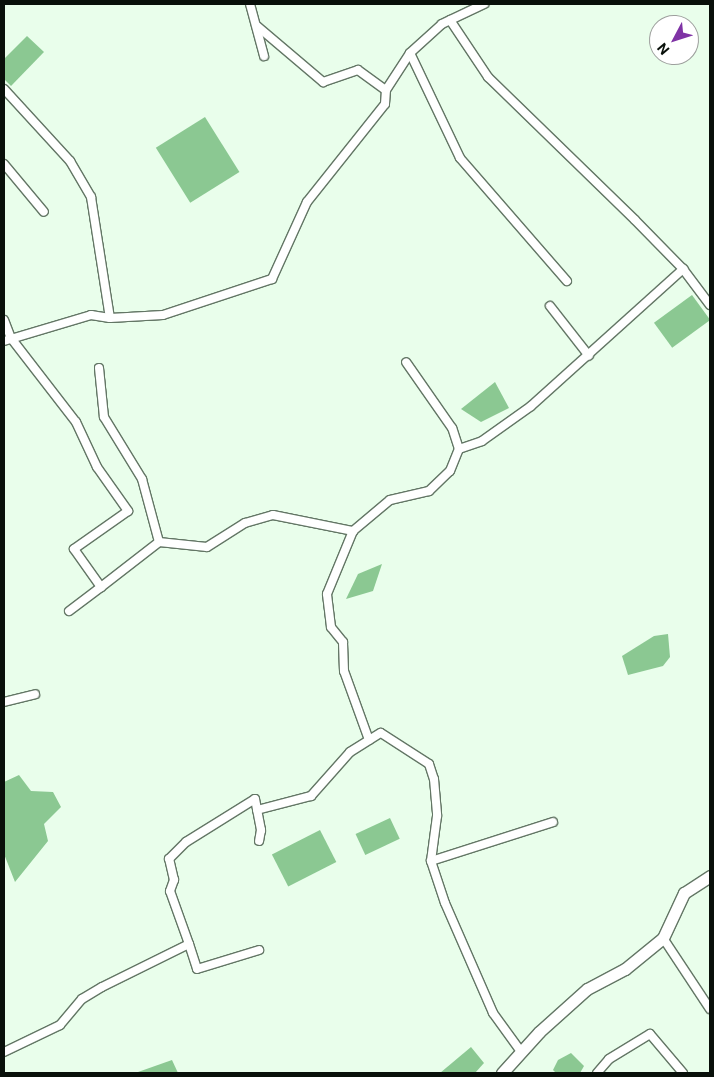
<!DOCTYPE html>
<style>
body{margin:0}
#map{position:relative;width:714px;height:1077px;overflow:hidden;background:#e9feeb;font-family:Roboto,sans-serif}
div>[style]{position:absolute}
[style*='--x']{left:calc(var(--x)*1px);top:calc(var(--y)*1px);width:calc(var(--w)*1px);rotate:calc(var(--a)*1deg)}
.water>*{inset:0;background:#8bc892;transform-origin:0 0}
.roads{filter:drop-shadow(1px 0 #637665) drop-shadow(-1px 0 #637665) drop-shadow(0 1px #637665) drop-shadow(0 -1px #637665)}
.street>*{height:8px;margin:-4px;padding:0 4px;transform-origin:4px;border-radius:4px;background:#fff}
.secondary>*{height:11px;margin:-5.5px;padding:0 5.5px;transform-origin:5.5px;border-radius:5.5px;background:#fff}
span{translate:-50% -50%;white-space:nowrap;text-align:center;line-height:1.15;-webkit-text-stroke:5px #fff;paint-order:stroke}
.frame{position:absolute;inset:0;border:5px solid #09100a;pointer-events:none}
.north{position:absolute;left:649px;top:15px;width:50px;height:50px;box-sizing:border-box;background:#fff;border:1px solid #9d9f9d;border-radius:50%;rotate:230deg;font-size:14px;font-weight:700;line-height:20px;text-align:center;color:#09100a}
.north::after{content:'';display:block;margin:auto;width:18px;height:22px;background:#7f33a5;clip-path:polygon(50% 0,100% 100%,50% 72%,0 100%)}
</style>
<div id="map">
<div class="water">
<i style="clip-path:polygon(27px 36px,44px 52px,11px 86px,4px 79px,4px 59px)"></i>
<i style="left:205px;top:117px;width:65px;height:58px;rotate:58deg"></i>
<i style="left:692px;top:295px;width:31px;height:47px;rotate:54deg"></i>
<i style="clip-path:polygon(495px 382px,509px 408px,481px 422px,461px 409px)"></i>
<i style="clip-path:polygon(382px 564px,373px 591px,346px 599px,358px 574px)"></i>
<i style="clip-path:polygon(668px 634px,670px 657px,663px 666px,628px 675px,622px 656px,654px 636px)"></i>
<i style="clip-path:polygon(19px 775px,31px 791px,53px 792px,61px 807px,44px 824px,48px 841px,15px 882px,4px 854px,4px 782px)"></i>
<i style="left:390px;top:818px;width:23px;height:38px;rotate:65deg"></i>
<i style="left:320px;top:830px;width:36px;height:54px;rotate:63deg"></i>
<i style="clip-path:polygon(471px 1047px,484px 1063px,475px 1073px,440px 1073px)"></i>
<i style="clip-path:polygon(571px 1053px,584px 1066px,580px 1073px,556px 1073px,553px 1070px,558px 1060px)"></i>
<i style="clip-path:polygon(172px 1060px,178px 1073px,138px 1072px)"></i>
</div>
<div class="roads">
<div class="street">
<i style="--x:250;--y:4;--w:54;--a:74.9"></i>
<i style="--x:450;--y:20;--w:69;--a:56.3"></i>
<i style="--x:488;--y:77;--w:205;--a:44.2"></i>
<i style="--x:635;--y:220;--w:69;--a:45.6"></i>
<i style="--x:683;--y:269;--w:45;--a:53.1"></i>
<i style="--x:257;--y:26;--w:87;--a:40.3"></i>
<i style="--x:323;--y:82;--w:37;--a:-19"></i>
<i style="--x:358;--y:70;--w:34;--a:36"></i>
<i style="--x:410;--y:53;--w:116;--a:64.5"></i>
<i style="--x:460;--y:158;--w:163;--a:49"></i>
<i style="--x:4;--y:89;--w:98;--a:47.5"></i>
<i style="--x:70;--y:161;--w:42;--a:59.7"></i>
<i style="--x:91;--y:197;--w:122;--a:81.1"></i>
<i style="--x:4;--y:164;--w:62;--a:50.2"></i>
<i style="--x:550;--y:306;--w:63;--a:52"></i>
<i style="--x:4;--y:320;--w:19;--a:69"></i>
<i style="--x:11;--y:338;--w:106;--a:52.3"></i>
<i style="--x:76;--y:422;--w:50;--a:65"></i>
<i style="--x:97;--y:467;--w:54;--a:54.8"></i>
<i style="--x:128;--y:511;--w:66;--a:144.9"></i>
<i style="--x:74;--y:549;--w:47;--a:54.6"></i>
<i style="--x:101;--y:587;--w:40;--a:143"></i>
<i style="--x:4;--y:341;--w:91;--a:-16.6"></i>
<i style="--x:91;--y:315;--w:19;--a:9"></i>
<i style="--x:110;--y:318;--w:53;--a:-3.2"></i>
<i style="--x:163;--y:315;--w:115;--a:-18.3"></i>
<i style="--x:272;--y:279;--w:85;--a:-65.6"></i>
<i style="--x:307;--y:202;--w:125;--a:-51.5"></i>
<i style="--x:385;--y:104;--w:14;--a:-86"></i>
<i style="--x:386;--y:90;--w:44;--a:-57"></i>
<i style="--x:410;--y:53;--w:43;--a:-42.2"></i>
<i style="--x:442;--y:24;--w:47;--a:-25.5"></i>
<i style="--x:99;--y:368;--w:49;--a:84.2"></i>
<i style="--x:104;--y:417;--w:73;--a:58.5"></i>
<i style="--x:142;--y:479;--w:65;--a:74.9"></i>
<i style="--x:459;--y:449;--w:24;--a:-19"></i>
<i style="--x:482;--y:441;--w:60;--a:-35.5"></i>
<i style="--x:531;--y:406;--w:205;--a:-42"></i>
<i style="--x:101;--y:587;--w:73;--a:-37.8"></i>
<i style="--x:159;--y:542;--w:48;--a:5.9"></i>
<i style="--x:207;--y:547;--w:45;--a:-32.3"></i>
<i style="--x:245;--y:523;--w:29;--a:-16"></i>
<i style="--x:273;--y:515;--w:82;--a:11.3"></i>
<i style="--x:4;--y:702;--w:32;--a:-14"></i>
<i style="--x:369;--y:740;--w:73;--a:-109.9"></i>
<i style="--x:344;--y:671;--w:29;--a:-92"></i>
<i style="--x:343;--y:642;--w:19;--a:-129"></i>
<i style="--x:331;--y:627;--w:33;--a:-97"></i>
<i style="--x:327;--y:594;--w:68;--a:-67.6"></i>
<i style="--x:353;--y:531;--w:48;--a:-40"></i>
<i style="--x:390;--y:500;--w:40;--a:-13"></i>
<i style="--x:429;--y:491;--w:29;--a:-44"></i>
<i style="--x:450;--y:471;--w:24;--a:-68"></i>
<i style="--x:459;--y:449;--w:22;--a:-108"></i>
<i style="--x:452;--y:428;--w:80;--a:-124.9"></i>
<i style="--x:257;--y:810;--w:56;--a:-14.5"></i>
<i style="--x:311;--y:796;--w:59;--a:-48.4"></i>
<i style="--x:350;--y:752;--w:36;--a:-32"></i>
<i style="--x:381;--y:733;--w:57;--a:32.9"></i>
<i style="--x:429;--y:764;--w:16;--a:72"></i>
<i style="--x:434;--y:779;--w:37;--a:85"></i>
<i style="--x:437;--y:816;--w:45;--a:97.6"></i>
<i style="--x:431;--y:861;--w:44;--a:71.6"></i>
<i style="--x:445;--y:903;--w:120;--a:66.4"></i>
<i style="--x:493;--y:1013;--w:49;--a:54.1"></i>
<i style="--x:431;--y:861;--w:128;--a:-17.7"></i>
<i style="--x:663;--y:938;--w:85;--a:56.5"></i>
<i style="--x:189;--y:944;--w:56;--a:-109.7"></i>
<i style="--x:170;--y:891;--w:12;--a:-70"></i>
<i style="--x:174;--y:880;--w:22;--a:-103"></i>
<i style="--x:169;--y:859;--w:24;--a:-45"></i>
<i style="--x:186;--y:842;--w:81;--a:-31.9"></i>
<i style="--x:255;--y:799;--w:32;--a:79"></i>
<i style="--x:261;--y:830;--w:11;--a:100"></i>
<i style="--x:4;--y:1052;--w:62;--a:-25.7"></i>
<i style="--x:60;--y:1025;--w:34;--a:-50"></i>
<i style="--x:82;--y:999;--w:23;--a:-31"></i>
<i style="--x:102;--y:987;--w:97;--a:-26.3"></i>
<i style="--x:189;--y:944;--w:26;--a:72"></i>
<i style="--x:197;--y:969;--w:65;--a:-17"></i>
<i style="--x:597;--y:1073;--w:18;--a:-49"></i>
<i style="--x:609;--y:1059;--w:48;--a:-31.4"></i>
<i style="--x:650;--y:1034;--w:51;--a:49.8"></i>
</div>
<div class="secondary">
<i style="--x:502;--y:1073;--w:55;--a:-47.9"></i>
<i style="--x:539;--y:1032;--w:64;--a:-41.9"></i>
<i style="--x:587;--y:989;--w:43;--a:-27.8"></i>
<i style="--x:625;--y:969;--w:49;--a:-39.2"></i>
<i style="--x:663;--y:938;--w:50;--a:-65"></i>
<i style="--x:684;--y:893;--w:31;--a:-33"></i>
</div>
</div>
<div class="frame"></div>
<div class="north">N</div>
</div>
